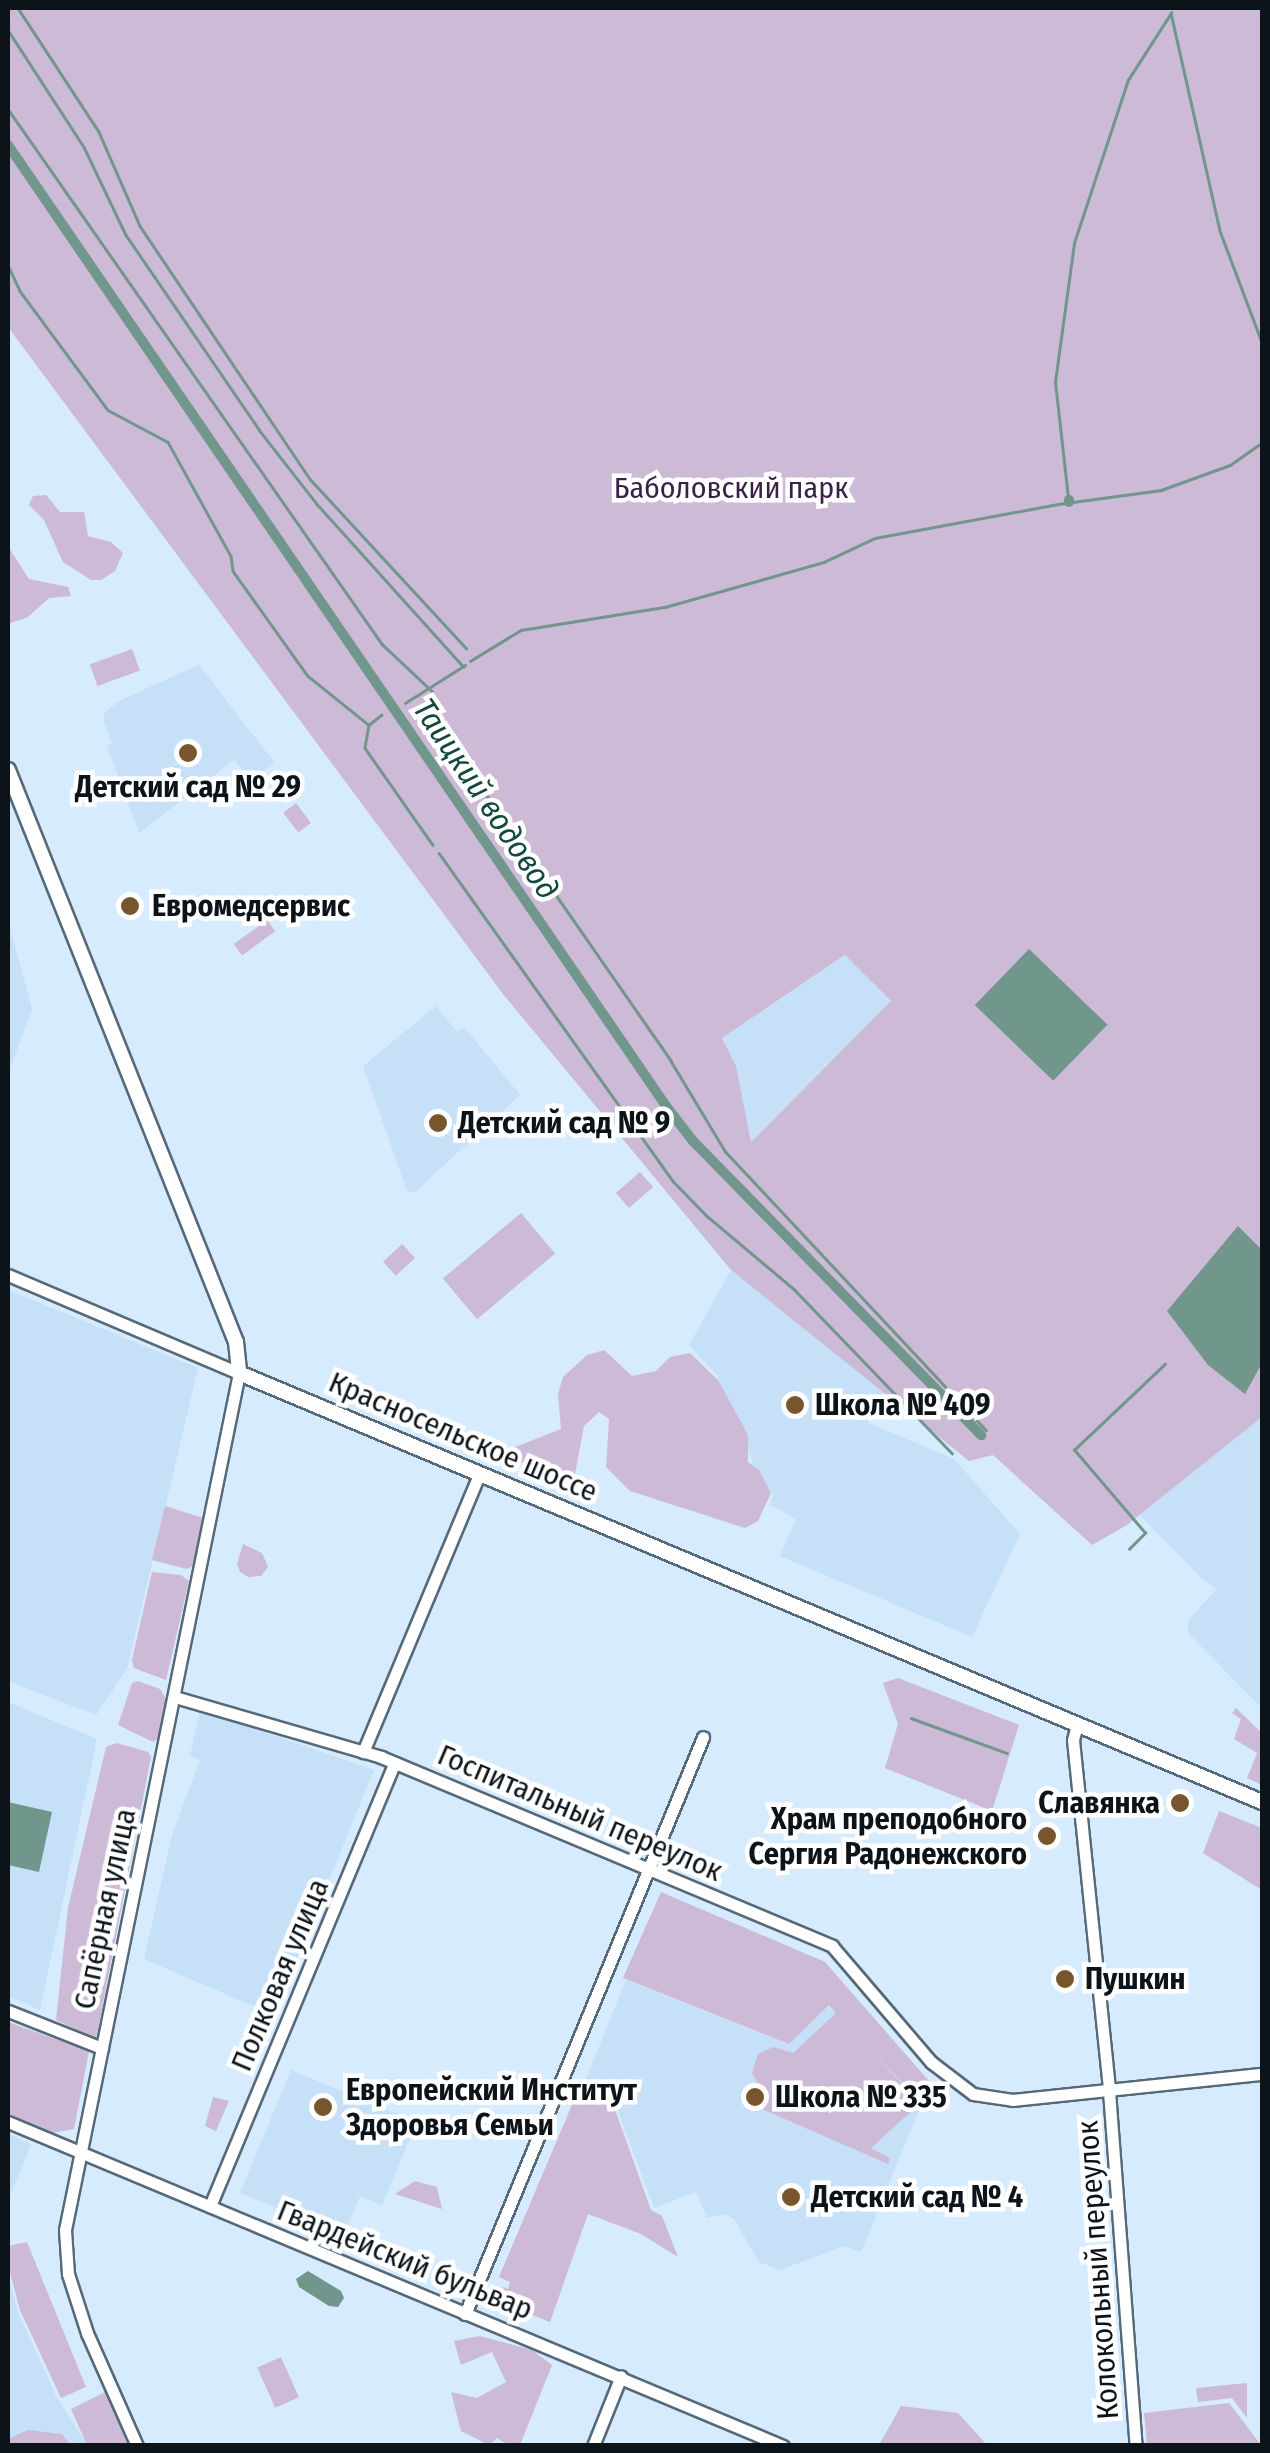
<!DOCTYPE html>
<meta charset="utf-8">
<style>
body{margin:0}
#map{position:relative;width:1270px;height:2453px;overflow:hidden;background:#d6ebfd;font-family:"Fira Sans Condensed",sans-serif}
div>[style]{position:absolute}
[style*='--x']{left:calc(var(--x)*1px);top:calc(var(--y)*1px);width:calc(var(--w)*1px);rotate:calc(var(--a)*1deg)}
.built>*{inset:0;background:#c5e0f7}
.green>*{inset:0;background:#ccbad6;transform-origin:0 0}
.water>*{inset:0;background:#71968b;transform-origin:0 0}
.stream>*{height:2.5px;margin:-1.25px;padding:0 1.25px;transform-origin:1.25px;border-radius:1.25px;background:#71968b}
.canal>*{height:10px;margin:-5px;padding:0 5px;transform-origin:5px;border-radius:5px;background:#71968b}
.roads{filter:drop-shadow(2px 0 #566978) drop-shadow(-2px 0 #566978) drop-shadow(0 2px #566978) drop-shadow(0 -2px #566978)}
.minor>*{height:11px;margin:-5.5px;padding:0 5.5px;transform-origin:5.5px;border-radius:5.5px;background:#fff}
.major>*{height:14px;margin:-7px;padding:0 7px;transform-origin:7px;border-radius:7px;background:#fff}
.dots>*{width:28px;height:28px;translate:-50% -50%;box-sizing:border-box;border:5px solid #fff;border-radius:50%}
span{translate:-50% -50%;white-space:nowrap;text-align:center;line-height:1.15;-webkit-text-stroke:9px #fff;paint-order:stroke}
.park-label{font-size:30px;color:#3a1f46}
.poi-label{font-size:30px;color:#0c1319;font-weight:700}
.left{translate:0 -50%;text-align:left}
.right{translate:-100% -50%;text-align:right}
.street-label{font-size:30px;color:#0c1319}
.water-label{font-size:32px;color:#13483c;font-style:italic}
.frame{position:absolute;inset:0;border:10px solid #0c1319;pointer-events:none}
</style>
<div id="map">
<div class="built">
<i style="clip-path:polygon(199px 665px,274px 762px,252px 780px,234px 760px,139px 833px,107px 746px,112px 743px,103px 720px,105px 712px,119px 701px)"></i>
<i style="clip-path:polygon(8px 920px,32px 1009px,8px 1074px)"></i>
<i style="clip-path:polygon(846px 955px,891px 1001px,751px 1142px,736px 1066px,722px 1038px)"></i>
<i style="clip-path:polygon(436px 1006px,456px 1031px,465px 1028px,520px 1095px,414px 1193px,407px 1191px,363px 1066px)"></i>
<i style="clip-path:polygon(731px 1270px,886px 1394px,868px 1423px,954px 1459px,1020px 1534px,972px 1637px,780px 1556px,796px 1519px,770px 1505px,773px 1494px,758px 1480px,742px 1430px,709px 1416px,718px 1376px,689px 1345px)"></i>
<i style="clip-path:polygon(8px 1290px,198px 1368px,127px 1669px,96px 1715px,8px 1681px)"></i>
<i style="clip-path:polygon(1262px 1417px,1262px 1708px,1188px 1633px,1189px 1619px,1217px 1589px,1201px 1578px,1140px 1515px)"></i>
<i style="clip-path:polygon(8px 1702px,97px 1739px,40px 2010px,8px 1996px)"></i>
<i style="clip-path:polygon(200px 1710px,374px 1770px,274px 2015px,144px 1959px,172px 1835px,200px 1760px,190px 1756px)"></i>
<i style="clip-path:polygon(626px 1980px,788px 2044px,829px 2005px,922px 2103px,861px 2252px,844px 2246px,780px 2270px,759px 2262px,734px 2219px,724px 2214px,707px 2218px,696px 2192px,654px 2208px,616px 2106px,581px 2091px)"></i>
<i style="clip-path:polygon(291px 2070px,417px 2122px,382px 2205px,360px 2196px,343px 2236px,240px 2193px)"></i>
<i style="clip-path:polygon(8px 2134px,31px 2144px,8px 2201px)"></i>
<i style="clip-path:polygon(8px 2273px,18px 2312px,56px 2396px,87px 2445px,8px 2445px)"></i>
</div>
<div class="green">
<i style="clip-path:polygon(evenodd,8px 8px,1262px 8px,1262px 1417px,1127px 1525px,1092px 1545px,993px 1455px,969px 1461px,731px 1270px,503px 994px,8px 327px,8px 8px,845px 955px,891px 1001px,751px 1142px,736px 1066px,722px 1038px,845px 955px)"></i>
<i style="clip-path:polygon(46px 495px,60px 512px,84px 512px,88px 536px,111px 542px,123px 553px,115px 571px,101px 580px,91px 580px,63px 562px,44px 520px,29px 505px,33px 496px)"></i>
<i style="clip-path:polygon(8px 546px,29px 579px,68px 587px,71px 596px,49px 598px,28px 617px,8px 624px)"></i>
<i style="left:132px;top:649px;width:23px;height:45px;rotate:70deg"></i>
<i style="left:296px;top:803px;width:25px;height:16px;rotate:53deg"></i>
<i style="left:267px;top:920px;width:14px;height:41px;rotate:54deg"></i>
<i style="left:640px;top:1172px;width:20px;height:32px;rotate:49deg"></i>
<i style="left:521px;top:1213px;width:53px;height:102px;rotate:50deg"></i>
<i style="left:402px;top:1244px;width:19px;height:26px;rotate:47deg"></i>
<i style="clip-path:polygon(604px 1350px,632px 1376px,656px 1371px,670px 1357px,690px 1353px,718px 1380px,748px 1435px,748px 1462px,759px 1470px,771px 1493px,758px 1521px,745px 1528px,630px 1491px,606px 1467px,609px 1419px,599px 1412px,584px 1426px,574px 1479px,564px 1480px,515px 1460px,513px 1448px,561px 1429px,558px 1394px,563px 1377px,587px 1355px)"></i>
<i style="clip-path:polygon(165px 1506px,203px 1518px,193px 1566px,187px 1569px,152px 1560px)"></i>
<i style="clip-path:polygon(243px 1544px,262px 1553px,268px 1567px,261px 1576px,248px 1577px,240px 1572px,237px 1564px)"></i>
<i style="clip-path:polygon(152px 1572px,181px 1575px,189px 1581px,166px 1680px,134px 1668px,132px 1660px)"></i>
<i style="clip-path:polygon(898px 1678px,1019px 1725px,992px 1811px,885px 1768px,898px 1724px,883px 1683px)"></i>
<i style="clip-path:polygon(138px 1681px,160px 1689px,166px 1699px,160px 1738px,153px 1742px,118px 1725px,132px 1683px)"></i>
<i style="clip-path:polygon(1236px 1708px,1262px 1733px,1262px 1785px,1247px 1778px,1257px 1753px,1234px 1739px,1241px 1719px,1232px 1713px)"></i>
<i style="clip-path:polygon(117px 1743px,148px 1752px,151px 1757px,96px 2039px,56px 2020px,68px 1908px,106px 1747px)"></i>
<i style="clip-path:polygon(1219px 1811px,1262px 1828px,1262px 1890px,1203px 1853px)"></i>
<i style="clip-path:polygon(661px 1892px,825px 1962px,936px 2089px,927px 2108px,866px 2045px,920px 2103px,871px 2148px,890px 2158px,888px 2164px,753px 2105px,760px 2088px,752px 2073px,758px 2054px,773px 2047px,793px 2053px,836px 2013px,829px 2005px,789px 2044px,623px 1978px)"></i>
<i style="clip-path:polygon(8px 2022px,89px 2051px,74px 2129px,52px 2133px,8px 2114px)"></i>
<i style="clip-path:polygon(577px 2093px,614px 2107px,651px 2210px,662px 2216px,678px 2257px,641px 2234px,588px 2214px,550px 2322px,490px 2298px,495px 2285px,508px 2289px,510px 2282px,499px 2277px)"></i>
<i style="clip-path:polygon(213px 2097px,229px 2101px,216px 2131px,205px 2126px)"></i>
<i style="clip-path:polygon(415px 2181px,437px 2187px,442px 2209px,395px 2194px)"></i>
<i style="clip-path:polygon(27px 2242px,86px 2387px,61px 2398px,20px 2310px,8px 2265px,8px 2246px)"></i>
<i style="clip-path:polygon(480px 2336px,532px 2350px,552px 2365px,520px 2445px,508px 2445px,497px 2438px,489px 2445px,461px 2431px,451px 2392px,477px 2398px,506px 2382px,492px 2352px,461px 2365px,454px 2341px)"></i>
<i style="left:281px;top:2357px;width:44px;height:26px;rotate:66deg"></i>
<i style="clip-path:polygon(1247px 2383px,1247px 2418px,1232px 2398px,1198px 2402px,1196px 2388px)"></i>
<i style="clip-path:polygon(105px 2392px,128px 2445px,87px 2445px,71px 2409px)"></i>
<i style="clip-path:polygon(1229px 2403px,1261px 2445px,1147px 2445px,1144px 2413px)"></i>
<i style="clip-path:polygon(901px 2406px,958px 2413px,987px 2445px,879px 2445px)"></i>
<i style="clip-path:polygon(28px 2430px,62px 2434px,70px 2445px,8px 2445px,8px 2439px)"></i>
</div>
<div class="water">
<i style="left:1029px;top:949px;width:109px;height:78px;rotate:44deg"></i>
<i style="clip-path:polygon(1238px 1226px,1262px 1250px,1262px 1363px,1245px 1394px,1208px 1365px,1167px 1311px)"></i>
<i style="clip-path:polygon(8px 1802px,52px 1812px,39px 1872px,8px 1865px)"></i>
<i style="clip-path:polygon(308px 2271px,341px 2291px,344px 2298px,338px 2307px,329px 2306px,299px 2287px,296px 2279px)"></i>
</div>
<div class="stream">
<i style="--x:18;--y:8;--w:148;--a:56.8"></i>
<i style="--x:99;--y:132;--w:103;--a:66.4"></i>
<i style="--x:140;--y:226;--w:306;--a:56.1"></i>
<i style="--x:311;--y:480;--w:229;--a:47.3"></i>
<i style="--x:8;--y:30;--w:140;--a:57"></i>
<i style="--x:84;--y:147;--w:98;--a:64.5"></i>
<i style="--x:126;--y:235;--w:237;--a:55.6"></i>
<i style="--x:260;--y:431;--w:93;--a:52"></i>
<i style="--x:317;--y:504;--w:219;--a:48"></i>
<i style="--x:8;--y:109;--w:653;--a:55.04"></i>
<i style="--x:382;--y:644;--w:69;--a:43.2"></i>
<i style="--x:8;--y:265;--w:29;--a:65"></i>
<i style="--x:20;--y:291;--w:148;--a:53.5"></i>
<i style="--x:108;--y:410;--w:68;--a:28.1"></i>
<i style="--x:168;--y:442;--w:130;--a:61.1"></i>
<i style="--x:231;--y:556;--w:15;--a:82"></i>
<i style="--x:233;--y:571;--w:129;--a:54.5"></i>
<i style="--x:308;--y:676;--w:78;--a:38.8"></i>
<i style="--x:1068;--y:498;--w:117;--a:-96.4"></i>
<i style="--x:1055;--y:382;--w:140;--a:-82.2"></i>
<i style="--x:1074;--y:243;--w:172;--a:-71.7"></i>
<i style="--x:1128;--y:80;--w:80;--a:-57.3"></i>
<i style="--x:1171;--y:13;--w:223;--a:77.3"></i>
<i style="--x:1220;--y:231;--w:119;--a:69.3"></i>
<i style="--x:470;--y:661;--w:60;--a:-31.3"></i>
<i style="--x:521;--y:630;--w:146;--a:-9.1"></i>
<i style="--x:665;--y:607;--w:165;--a:-15.8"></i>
<i style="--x:824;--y:562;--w:56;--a:-25.2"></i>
<i style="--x:875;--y:538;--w:186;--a:-10.5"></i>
<i style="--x:1058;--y:504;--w:104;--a:-7.7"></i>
<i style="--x:1161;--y:490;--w:73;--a:-19.9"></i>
<i style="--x:1230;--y:465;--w:39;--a:-35"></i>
<i style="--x:436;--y:699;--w:21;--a:85"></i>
<i style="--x:438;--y:720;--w:24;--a:62"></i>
<i style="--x:449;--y:741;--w:389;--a:55.2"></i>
<i style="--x:671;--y:1061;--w:105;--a:59"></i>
<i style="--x:725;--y:1151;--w:382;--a:46.9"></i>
<i style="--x:405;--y:703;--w:71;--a:-32.3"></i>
<i style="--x:382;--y:715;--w:16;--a:142"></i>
<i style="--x:369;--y:725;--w:23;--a:100"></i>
<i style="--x:365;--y:748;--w:118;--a:55"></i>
<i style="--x:439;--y:853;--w:404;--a:54.5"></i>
<i style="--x:674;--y:1182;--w:47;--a:45.9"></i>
<i style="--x:707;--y:1216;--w:114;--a:40"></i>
<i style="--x:794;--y:1289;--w:228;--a:46.1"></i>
<i style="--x:1129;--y:1549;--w:23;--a:-45"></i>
<i style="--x:1145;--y:1533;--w:109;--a:-130.5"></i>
<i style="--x:1074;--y:1450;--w:125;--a:-43.4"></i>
<i style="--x:911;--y:1718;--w:102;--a:20"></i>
</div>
<div class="canal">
<i style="--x:8;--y:145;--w:1165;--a:55.6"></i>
<i style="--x:666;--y:1106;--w:44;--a:52.4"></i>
<i style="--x:693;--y:1141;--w:412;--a:45.6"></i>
<i style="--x:1069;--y:500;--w:2;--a:90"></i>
</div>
<div class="roads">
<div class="minor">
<i style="--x:8;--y:1275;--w:251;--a:23"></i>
<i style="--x:239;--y:1373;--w:874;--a:101.48"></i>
<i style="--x:65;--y:2230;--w:44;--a:86.1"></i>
<i style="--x:68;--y:2274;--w:62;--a:72.1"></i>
<i style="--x:87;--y:2333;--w:124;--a:66.1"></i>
<i style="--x:175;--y:1697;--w:215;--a:16.2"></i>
<i style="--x:381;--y:1757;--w:489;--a:22.7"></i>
<i style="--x:832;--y:1946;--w:153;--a:49.5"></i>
<i style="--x:931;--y:2062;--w:53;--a:37.3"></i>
<i style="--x:973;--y:2094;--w:40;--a:8.5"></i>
<i style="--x:1013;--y:2100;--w:250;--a:-6"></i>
<i style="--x:1077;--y:1724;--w:16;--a:104"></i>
<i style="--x:1073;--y:1740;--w:353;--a:84.1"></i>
<i style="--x:1109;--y:2091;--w:356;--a:85.7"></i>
<i style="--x:363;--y:1752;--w:300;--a:-67.3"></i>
<i style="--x:8;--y:2011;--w:101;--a:21.5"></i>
<i style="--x:8;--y:2122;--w:840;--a:22.69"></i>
<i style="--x:210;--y:2206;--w:480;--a:-67.4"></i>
<i style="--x:465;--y:2314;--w:624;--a:-67.58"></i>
<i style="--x:593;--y:2446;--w:75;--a:-68.2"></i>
</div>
<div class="major">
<i style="--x:8;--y:770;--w:616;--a:68.27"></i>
<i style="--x:236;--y:1342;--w:31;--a:84"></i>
<i style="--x:239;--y:1373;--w:1109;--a:22.75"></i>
</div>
</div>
<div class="dots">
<i style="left:188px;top:753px;background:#77552d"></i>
<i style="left:130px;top:906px;background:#77552d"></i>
<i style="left:438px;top:1123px;background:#77552d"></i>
<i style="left:795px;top:1405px;background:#77552d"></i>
<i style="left:1180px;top:1803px;background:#77552d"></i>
<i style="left:1047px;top:1836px;background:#77552d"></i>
<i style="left:1065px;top:1979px;background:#77552d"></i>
<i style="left:755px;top:2097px;background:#77552d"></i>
<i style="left:323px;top:2107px;background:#77552d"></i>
<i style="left:791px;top:2197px;background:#77552d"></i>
</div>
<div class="park-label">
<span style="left:731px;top:488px">Баболовский парк</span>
</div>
<div class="poi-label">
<span style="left:188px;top:787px">Детский сад № 29</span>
<span class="left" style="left:152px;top:906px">Евромедсервис</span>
<span class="left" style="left:458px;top:1123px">Детский сад № 9</span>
<span class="left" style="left:815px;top:1405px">Школа № 409</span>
<span class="right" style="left:1160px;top:1803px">Славянка</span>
<span class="right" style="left:1027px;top:1836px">Храм преподобного<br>Сергия Радонежского</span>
<span class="left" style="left:1085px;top:1979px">Пушкин</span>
<span class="left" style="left:346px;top:2107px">Европейский Институт<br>Здоровья Семьи</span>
<span class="left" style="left:775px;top:2097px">Школа № 335</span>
<span class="left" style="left:811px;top:2197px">Детский сад № 4</span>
</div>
<div class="street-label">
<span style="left:463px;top:1437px;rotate:23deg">Красносельское шоссе</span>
<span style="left:580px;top:1813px;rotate:23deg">Госпитальный переулок</span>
<span style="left:105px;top:1909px;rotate:-78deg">Сапёрная улица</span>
<span style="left:280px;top:1975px;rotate:-67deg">Полковая улица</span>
<span style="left:405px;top:2260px;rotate:22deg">Гвардейский бульвар</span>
<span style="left:1098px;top:2270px;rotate:-94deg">Колокольный переулок</span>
</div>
<div class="water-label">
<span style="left:486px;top:799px;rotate:56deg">Таицкий водовод</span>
</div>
<div class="frame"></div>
</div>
